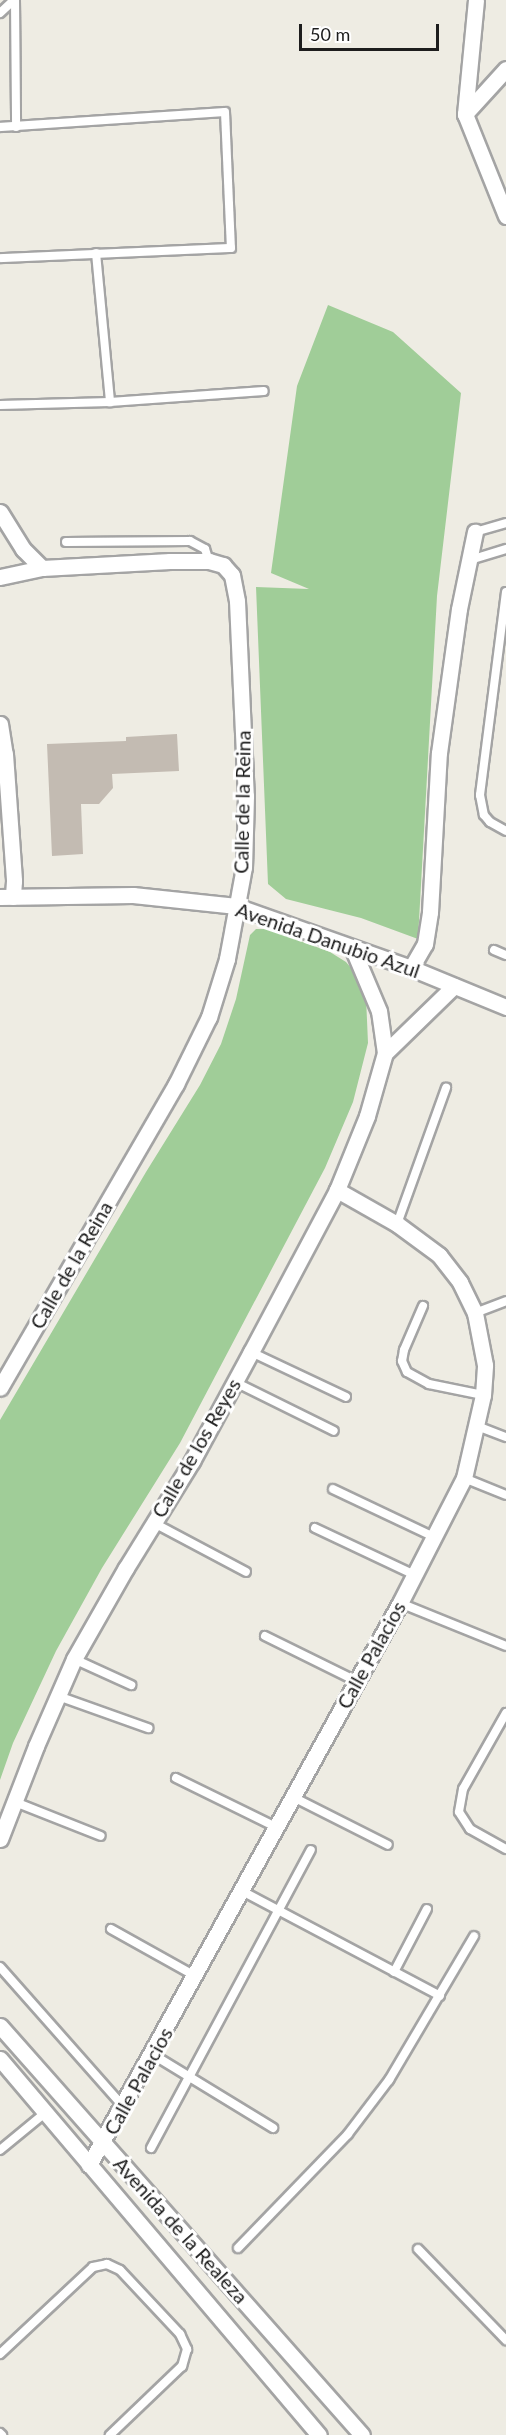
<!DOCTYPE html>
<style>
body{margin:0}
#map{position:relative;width:506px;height:2435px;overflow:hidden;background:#eeece3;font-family:Lato,sans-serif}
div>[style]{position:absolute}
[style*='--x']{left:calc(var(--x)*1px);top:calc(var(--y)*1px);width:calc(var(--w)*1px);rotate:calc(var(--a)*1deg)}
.forest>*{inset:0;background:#a0cd98}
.building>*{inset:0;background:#c3bbb2}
.roads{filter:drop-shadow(2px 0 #a4a4a4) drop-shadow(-2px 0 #a4a4a4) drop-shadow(0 2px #a4a4a4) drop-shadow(0 -2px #a4a4a4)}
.lane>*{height:8px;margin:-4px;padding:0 4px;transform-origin:4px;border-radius:4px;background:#fff}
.street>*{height:15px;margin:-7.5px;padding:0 7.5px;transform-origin:7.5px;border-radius:7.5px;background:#fff}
span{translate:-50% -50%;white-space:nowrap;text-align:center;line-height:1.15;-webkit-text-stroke:6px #fff;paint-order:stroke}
.street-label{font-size:20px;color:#1d1d1d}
.scale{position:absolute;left:299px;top:24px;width:140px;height:27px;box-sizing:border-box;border:3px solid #1d1d1d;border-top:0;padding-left:8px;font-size:18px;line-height:21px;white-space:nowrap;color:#1d1d1d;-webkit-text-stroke:4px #fff;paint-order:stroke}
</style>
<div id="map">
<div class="forest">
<i style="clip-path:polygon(328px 305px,393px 332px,461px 393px,437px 596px,418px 939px,361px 918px,286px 899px,268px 884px,256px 587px,309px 589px,271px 573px,297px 386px)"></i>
<i style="clip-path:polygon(256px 929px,268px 929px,330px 952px,346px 962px,357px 975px,366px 997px,368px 1043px,353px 1102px,325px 1168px,180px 1443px,102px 1568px,56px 1651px,13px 1743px,0 1780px,0 1420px,146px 1172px,200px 1085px,221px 1044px,236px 999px,250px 935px)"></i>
</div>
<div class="building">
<i style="clip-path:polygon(177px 734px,179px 771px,112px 774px,113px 788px,99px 804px,81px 804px,83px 854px,52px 856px,47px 744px,126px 741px,126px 737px)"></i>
</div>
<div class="roads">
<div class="lane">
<i style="--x:15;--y:0;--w:127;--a:89.5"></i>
<i style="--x:0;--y:13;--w:19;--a:-43"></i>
<i style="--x:0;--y:127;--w:225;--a:-3.8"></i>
<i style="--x:225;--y:112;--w:136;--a:87.5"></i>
<i style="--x:231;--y:248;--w:231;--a:177.5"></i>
<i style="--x:96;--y:253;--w:150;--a:84.6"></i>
<i style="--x:0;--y:405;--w:110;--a:-1.6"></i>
<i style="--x:110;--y:402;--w:154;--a:-4.1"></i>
<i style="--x:475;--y:532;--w:32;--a:-16"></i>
<i style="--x:66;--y:542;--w:124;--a:-0.5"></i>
<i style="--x:190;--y:541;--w:17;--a:28"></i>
<i style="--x:205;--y:549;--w:13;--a:72"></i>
<i style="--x:470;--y:560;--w:38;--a:-17"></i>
<i style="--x:506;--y:592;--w:205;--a:97.3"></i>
<i style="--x:480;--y:795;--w:20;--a:79"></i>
<i style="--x:484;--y:815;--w:9;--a:49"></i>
<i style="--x:490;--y:822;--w:18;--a:29"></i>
<i style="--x:494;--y:950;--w:13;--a:23"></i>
<i style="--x:397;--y:1224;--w:145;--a:-70.2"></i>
<i style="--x:423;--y:1306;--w:48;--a:113.4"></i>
<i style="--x:404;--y:1350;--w:11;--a:100"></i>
<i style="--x:402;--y:1361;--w:12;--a:66"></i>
<i style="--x:407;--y:1372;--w:25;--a:29"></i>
<i style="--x:429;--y:1384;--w:55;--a:11.5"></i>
<i style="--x:475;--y:1313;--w:33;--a:-21"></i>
<i style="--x:251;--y:1352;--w:105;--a:25.3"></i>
<i style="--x:235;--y:1382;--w:110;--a:26.3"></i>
<i style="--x:477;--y:1426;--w:31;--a:21"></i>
<i style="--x:464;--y:1478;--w:45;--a:22"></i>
<i style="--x:333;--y:1489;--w:112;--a:25.4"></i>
<i style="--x:154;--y:1523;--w:104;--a:28"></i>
<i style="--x:315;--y:1528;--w:110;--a:25.2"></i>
<i style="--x:400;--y:1603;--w:114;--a:22.1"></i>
<i style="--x:265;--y:1636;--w:102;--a:26.3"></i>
<i style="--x:74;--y:1659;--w:63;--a:24.5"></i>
<i style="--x:58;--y:1696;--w:96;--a:19.6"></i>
<i style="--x:506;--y:1713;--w:87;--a:119.5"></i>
<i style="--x:463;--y:1789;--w:23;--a:100"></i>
<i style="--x:459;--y:1812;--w:20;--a:57"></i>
<i style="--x:470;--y:1829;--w:41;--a:29.1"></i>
<i style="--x:176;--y:1778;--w:111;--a:26.1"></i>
<i style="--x:293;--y:1797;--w:106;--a:26.8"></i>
<i style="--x:15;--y:1802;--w:92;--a:21.6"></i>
<i style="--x:242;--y:1891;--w:224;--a:27.9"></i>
<i style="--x:111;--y:1929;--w:96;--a:29.2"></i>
<i style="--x:0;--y:1967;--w:184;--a:48.5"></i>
<i style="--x:394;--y:1972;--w:71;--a:-62.4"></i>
<i style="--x:152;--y:2054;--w:142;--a:31.4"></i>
<i style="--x:151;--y:2148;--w:338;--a:-61.8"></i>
<i style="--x:0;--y:2150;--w:58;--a:-39.4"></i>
<i style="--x:238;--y:2248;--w:158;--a:-46"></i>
<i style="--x:348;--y:2134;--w:68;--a:-52.8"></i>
<i style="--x:389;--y:2080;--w:167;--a:-59.4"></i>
<i style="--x:418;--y:2249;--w:127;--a:46"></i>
<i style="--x:0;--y:2354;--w:127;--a:-43.1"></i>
<i style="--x:93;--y:2267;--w:14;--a:-12"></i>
<i style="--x:107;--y:2264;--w:14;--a:25"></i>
<i style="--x:120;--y:2270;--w:88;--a:46.8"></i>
<i style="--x:180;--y:2334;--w:17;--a:65"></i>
<i style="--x:187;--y:2349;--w:18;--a:106"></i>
<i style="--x:182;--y:2366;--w:100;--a:136.2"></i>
<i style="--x:0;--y:2433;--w:3;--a:45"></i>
</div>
<div class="street">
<i style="--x:476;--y:0;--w:115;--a:95.5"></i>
<i style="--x:465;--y:114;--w:110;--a:68.1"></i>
<i style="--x:465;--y:114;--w:61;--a:-47.7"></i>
<i style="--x:0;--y:512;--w:44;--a:58.1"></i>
<i style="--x:23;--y:549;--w:27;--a:45"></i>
<i style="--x:0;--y:577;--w:43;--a:-12.1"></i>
<i style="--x:42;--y:568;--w:128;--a:-3.1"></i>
<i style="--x:170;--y:561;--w:39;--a:0"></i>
<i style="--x:209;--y:561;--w:15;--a:16"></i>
<i style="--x:223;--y:565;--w:13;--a:48"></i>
<i style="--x:232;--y:575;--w:26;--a:79"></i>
<i style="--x:237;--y:601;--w:195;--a:87.4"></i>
<i style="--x:246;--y:796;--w:71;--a:91.6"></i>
<i style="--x:244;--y:867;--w:94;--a:100.5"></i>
<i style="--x:227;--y:959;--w:61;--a:107.2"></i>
<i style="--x:209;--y:1017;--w:75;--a:116.2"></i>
<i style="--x:176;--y:1084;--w:351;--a:120.1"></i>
<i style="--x:0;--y:724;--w:30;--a:81"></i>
<i style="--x:5;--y:754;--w:127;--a:85.9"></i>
<i style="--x:14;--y:881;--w:16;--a:94"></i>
<i style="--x:0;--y:897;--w:133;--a:-0.9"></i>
<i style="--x:133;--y:895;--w:104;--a:6.1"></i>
<i style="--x:236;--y:906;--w:186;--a:19.5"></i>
<i style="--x:411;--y:968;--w:103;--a:22.3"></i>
<i style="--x:411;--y:968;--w:28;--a:-60"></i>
<i style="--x:425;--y:944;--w:32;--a:-81"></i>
<i style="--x:430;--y:912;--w:159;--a:-86.8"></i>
<i style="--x:439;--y:753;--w:145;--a:-82.1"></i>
<i style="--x:459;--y:609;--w:79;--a:-78.3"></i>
<i style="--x:385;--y:1053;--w:96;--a:-44.2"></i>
<i style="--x:0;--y:1839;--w:100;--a:-68.8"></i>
<i style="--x:36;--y:1746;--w:95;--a:-66.4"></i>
<i style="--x:74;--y:1659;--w:105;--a:-60.3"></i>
<i style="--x:126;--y:1568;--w:126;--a:-58.3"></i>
<i style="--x:192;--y:1461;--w:124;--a:-61.6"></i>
<i style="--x:251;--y:1352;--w:183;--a:-62"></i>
<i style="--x:337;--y:1190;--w:80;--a:-67.9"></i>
<i style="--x:367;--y:1116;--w:66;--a:-74.1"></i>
<i style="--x:385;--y:1053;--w:42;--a:-98.1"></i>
<i style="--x:379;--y:1011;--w:69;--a:-112.9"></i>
<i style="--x:0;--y:2026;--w:546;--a:48.49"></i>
<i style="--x:0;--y:2059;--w:493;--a:49.7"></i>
<i style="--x:89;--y:2165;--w:642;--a:-61.04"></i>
<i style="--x:400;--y:1603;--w:140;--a:-62.9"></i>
<i style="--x:464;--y:1478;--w:85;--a:-77.1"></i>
<i style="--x:483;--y:1395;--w:30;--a:-86"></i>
<i style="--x:485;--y:1365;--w:53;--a:-100.9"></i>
<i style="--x:475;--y:1313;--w:34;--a:-116"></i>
<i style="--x:460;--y:1282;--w:34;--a:-128"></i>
<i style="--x:439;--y:1255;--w:52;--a:-143.6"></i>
<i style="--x:397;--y:1224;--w:69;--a:-150.5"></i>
</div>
</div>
<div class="street-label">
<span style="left:242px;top:802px;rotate:-89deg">Calle de la Reina</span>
<span style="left:328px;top:940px;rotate:19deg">Avenida Danubio Azul</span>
<span style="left:71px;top:1265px;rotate:-60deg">Calle de la Reina</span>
<span style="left:196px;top:1448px;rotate:-60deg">Calle de los Reyes</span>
<span style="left:371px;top:1655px;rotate:-61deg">Calle Palacios</span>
<span style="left:138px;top:2081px;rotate:-61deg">Calle Palacios</span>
<span style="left:181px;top:2230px;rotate:48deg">Avenida de la Realeza</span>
</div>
<div class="scale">50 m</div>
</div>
